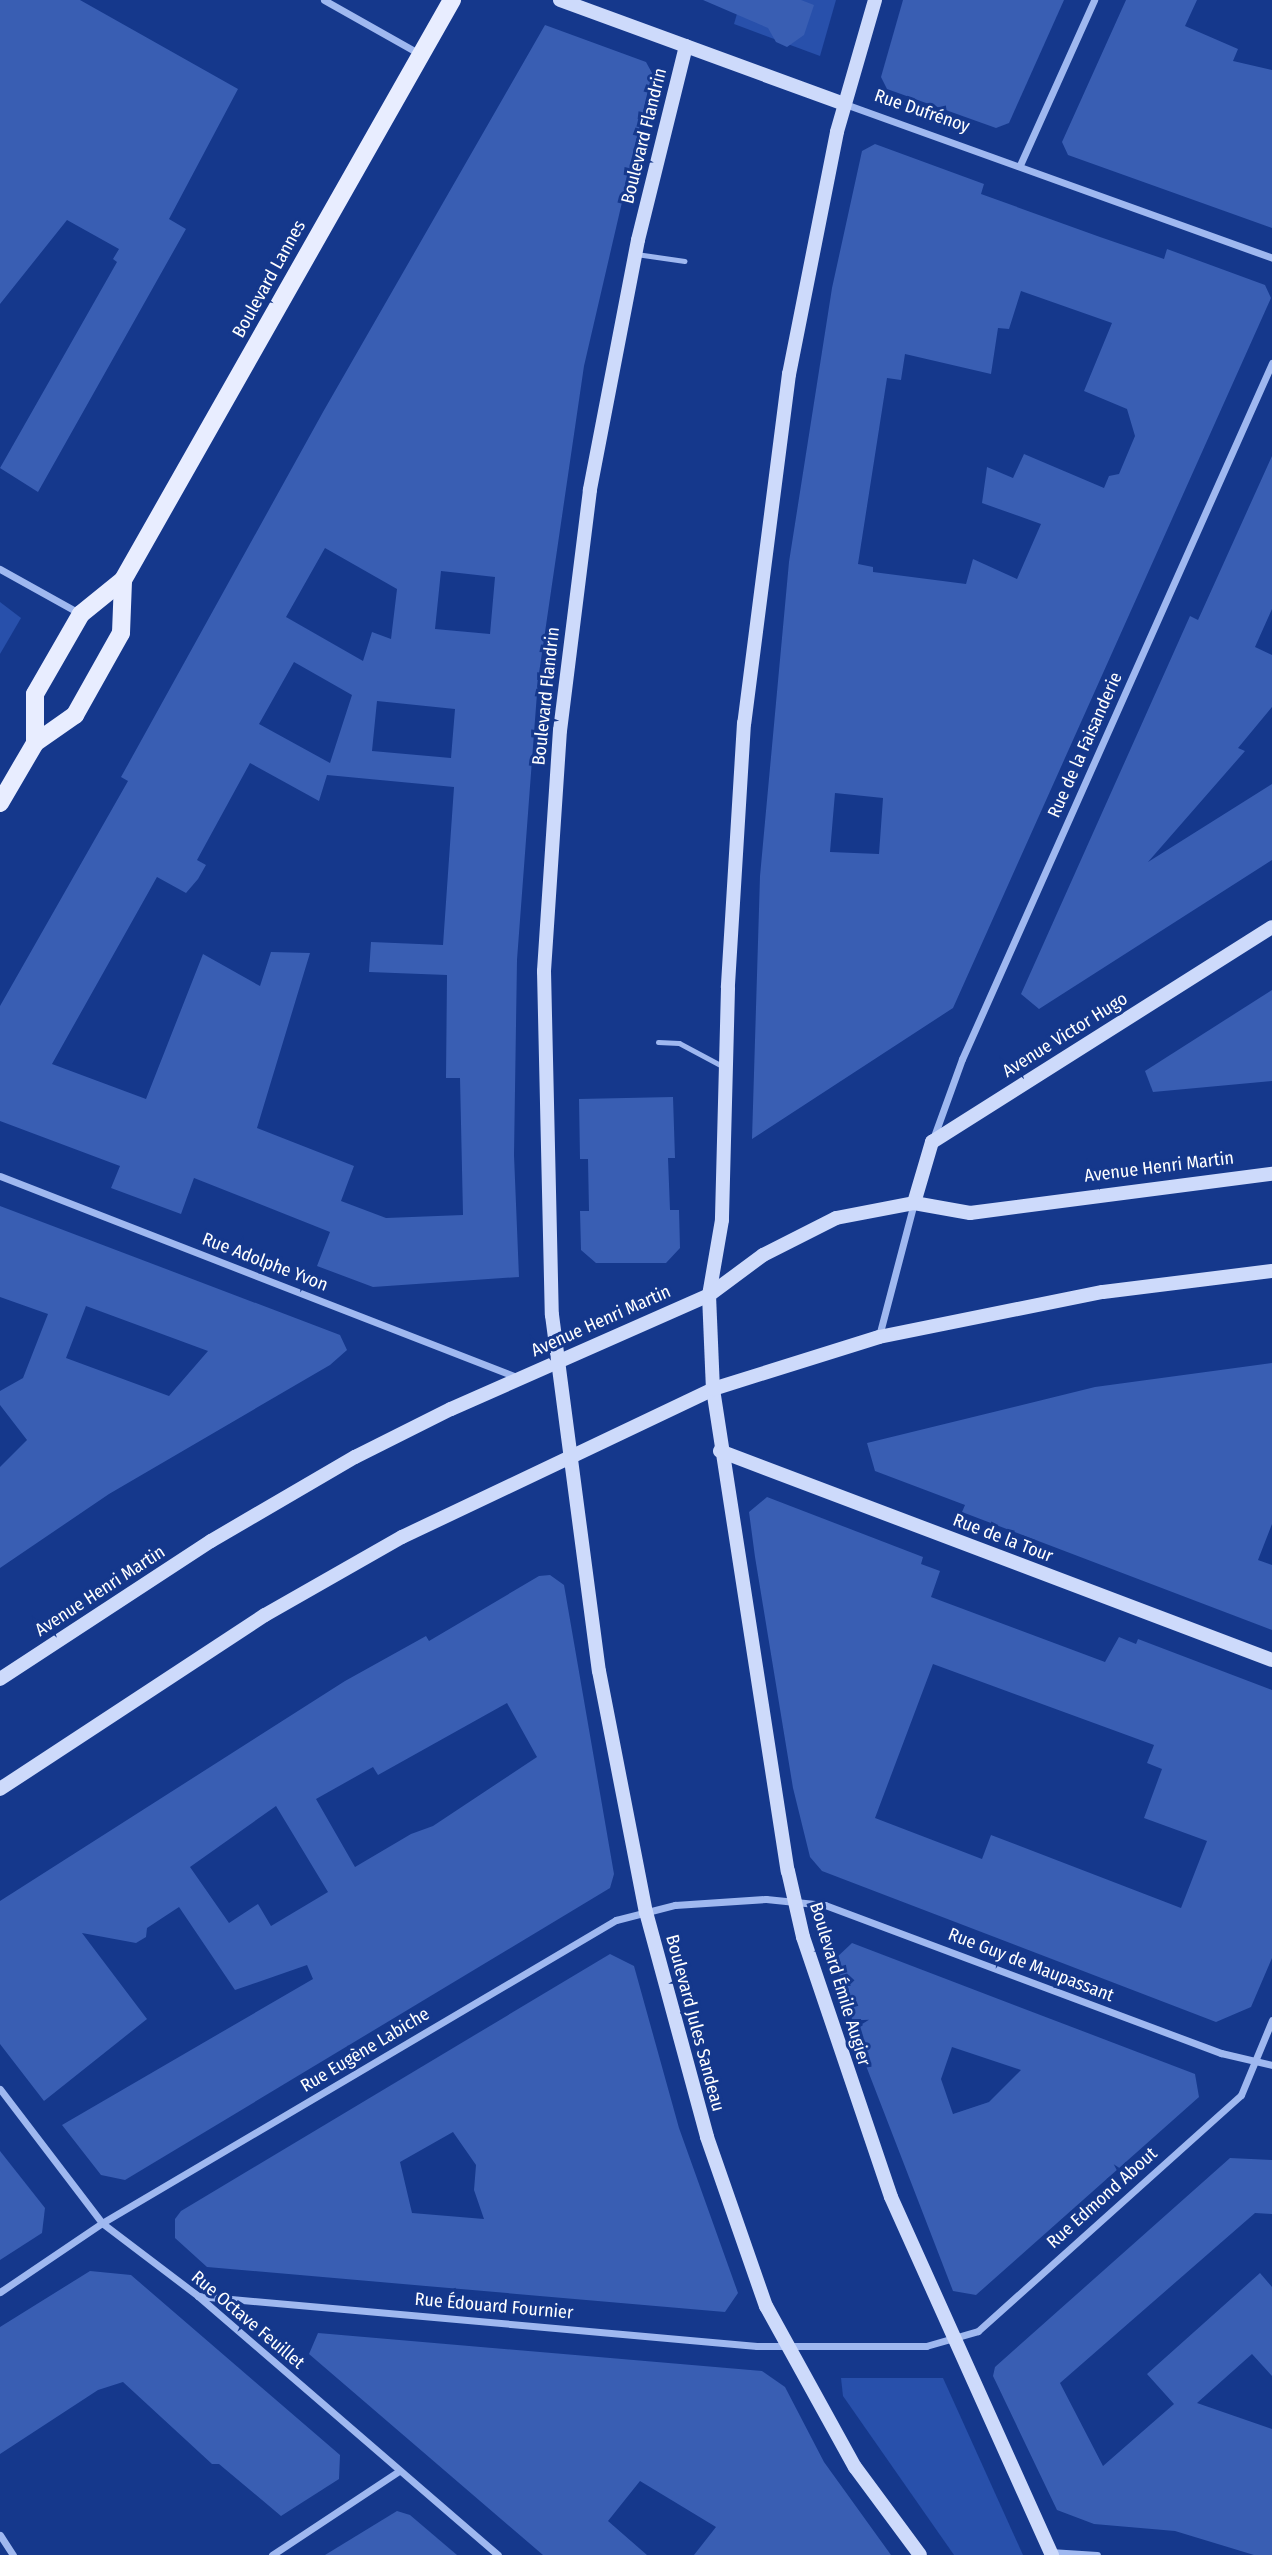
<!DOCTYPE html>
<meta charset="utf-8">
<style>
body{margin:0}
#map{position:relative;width:1272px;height:2555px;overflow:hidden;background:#15388c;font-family:"Fira Sans Condensed",sans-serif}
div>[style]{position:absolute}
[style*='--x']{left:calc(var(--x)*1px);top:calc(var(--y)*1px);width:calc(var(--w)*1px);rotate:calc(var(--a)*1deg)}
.green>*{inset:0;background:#2850ab}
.building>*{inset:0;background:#395eb3}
.lane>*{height:5px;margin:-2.5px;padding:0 2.5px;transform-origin:2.5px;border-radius:2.5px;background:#9fb8f0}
.street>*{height:7px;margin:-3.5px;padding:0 3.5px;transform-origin:3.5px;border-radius:3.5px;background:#9fb8f0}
.secondary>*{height:14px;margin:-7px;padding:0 7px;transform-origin:7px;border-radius:7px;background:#cddafb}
.primary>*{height:18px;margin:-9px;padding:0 9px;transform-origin:9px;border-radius:9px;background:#e8edff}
span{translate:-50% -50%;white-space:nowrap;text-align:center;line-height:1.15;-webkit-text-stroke:6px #15388c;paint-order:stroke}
.street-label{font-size:18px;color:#fff}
</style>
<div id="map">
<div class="green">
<i style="clip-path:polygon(741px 0,836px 0,820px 56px,734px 24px)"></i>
<i style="clip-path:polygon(0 602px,21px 618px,0 654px)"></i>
<i style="clip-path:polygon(841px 2378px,943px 2378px,1023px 2555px,954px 2555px,843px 2396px)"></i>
</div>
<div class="building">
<i style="clip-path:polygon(0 0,80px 0,238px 89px,169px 219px,186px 229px,38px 492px,0 468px,117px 262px,113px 259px,119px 249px,67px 220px,0 304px)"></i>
<i style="clip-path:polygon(703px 0,801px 0,814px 5px,804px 35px,787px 47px,776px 42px,768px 28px)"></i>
<i style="clip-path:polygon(903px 0,1064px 0,1009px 123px,996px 128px,887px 89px,881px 77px)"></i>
<i style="clip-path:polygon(1126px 0,1197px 0,1185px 26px,1238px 49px,1233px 61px,1272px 70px,1272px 228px,1068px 155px,1062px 142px)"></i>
<i style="clip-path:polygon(evenodd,545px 25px,646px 62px,652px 73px,584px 366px,538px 680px,517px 960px,514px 1155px,519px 1277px,373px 1287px,317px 1266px,330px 1232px,194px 1178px,181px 1214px,111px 1188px,120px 1166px,0 1121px,0 1006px,128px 781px,121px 777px,323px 412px,545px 25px,325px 548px,397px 589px,391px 639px,372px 632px,363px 661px,286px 617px,325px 548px,545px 25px,441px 571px,495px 577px,490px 634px,435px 629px,441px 571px,545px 25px,294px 662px,352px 695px,330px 763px,259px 724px,294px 662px,545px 25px,377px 701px,455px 709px,451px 758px,372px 751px,377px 701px,545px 25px,250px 763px,319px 801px,327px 775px,454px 787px,443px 945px,371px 942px,369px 972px,447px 975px,446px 1078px,460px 1078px,463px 1215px,386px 1218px,341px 1201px,354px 1166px,257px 1128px,310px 953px,271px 952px,260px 986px,203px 954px,146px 1099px,52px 1064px,157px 877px,186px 893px,198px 879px,206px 865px,197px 860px,250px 763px)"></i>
<i style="clip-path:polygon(evenodd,875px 144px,984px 184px,981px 194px,1100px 237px,1164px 259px,1167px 249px,1265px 285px,1271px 298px,953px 1008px,752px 1139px,760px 876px,789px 562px,832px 288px,862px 151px,875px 144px,1021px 291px,1112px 323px,1084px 391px,1127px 409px,1135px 436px,1119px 474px,1109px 476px,1104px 488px,1024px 454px,1013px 478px,987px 467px,982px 503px,1041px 524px,1017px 579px,973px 559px,966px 584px,873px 572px,873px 567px,858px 564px,887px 378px,901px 380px,905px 354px,991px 374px,998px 328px,1009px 329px,1021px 291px,875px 144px,835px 793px,883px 798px,879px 854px,830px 852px,835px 793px)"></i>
<i style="clip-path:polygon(1272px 456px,1272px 609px,1255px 647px,1272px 655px,1272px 707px,1238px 748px,1245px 751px,1148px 862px,1272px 784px,1272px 860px,1039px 1009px,1021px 994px,1190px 616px,1198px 620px)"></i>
<i style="clip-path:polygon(1272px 990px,1272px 1081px,1153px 1092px,1145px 1071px)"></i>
<i style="clip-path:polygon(673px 1097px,675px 1158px,668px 1158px,670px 1210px,679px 1210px,680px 1248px,666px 1263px,596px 1263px,581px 1250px,580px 1211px,589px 1211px,588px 1159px,580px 1159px,579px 1099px)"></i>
<i style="clip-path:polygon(evenodd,0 1206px,340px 1335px,347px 1350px,330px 1365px,109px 1494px,0 1568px,0 1467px,27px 1440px,0 1405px,0 1391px,23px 1378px,48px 1314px,0 1297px,0 1206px,86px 1306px,208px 1351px,169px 1396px,66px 1358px,86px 1306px)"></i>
<i style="clip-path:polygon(1272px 1363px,1272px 1524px,1258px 1560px,1272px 1565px,1272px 1630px,962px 1512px,965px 1505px,875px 1471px,867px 1443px,1095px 1387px)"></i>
<i style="clip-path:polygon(evenodd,767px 1497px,923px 1557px,921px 1564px,940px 1571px,931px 1597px,1105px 1662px,1119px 1637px,1136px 1644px,1138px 1639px,1272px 1690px,1272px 1958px,1251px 2007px,1216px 2022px,822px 1871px,810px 1857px,793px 1788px,755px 1557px,749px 1512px,767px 1497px,933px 1664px,1154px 1745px,1147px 1763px,1162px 1769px,1144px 1818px,1207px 1841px,1181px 1908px,991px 1835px,982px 1859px,875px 1818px,933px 1664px)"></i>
<i style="clip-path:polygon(evenodd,550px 1575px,564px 1585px,614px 1874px,610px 1888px,125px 2180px,101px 2175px,62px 2125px,313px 1979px,307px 1965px,235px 1990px,179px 1907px,147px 1928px,146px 1937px,136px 1943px,82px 1933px,147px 2019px,44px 2101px,0 2044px,0 1901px,345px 1681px,426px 1636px,429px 1641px,539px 1576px,550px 1575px,507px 1703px,537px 1757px,433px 1826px,411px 1834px,355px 1867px,316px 1799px,373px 1767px,378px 1775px,507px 1703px,550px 1575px,276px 1806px,328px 1892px,271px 1926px,258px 1904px,229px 1923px,190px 1867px,276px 1806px)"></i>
<i style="clip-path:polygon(evenodd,852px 1943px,1195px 2074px,1199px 2097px,976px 2295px,953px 2291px,863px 2058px,835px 1959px,852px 1943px,952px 2047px,1021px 2070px,989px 2102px,953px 2114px,941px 2079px,952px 2047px)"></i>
<i style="clip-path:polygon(evenodd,610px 1954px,634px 1966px,679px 2128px,738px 2293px,725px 2312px,207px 2267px,175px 2238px,175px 2219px,181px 2211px,610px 1954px,453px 2132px,476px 2165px,474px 2190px,484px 2219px,412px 2213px,400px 2162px,453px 2132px)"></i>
<i style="clip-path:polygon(0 2151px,45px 2208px,42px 2233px,0 2260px)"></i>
<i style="clip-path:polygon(1230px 2158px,1272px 2160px,1272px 2214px,1255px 2213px,1060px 2383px,1103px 2466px,1174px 2404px,1147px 2374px,1260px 2273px,1272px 2287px,1272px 2376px,1252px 2354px,1197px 2403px,1272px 2429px,1272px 2555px,1254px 2555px,1175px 2531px,1094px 2524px,1057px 2510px,993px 2376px,995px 2367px)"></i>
<i style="clip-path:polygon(90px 2271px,131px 2275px,340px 2455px,339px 2479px,281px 2516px,219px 2464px,212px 2464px,123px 2382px,98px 2390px,0 2454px,0 2327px)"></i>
<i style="clip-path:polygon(318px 2333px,762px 2371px,785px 2387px,824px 2462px,891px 2555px,694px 2555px,716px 2527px,640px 2481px,608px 2521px,647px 2555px,543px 2555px,309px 2354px)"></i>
<i style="clip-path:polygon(397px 2511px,410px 2515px,457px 2555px,325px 2555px)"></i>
</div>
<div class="lane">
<i style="--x:636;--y:254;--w:49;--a:8.1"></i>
<i style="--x:658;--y:1042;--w:21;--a:3"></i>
<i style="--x:679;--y:1043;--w:51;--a:28.1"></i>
</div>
<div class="street">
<i style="--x:324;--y:0;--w:110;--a:29.4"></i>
<i style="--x:845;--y:104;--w:454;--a:19.8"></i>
<i style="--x:1020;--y:165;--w:181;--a:-65.8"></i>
<i style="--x:0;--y:569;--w:93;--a:29.1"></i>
<i style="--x:933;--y:1139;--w:85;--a:-70.1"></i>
<i style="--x:962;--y:1059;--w:762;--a:-65.99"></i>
<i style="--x:0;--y:1176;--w:557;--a:21.27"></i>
<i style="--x:879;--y:1336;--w:138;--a:-75.3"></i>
<i style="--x:0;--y:2089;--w:168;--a:52.7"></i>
<i style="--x:102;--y:2223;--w:121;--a:37.2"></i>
<i style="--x:198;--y:2296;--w:396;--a:40.8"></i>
<i style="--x:0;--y:2292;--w:123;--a:-34.1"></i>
<i style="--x:102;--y:2223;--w:597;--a:-30.52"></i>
<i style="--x:616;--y:1920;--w:61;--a:-14.3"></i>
<i style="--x:675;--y:1905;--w:91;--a:-3.8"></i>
<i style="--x:766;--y:1899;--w:59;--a:5.8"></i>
<i style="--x:825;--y:1905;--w:423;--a:20.5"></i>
<i style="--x:1221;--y:2053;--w:52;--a:13.2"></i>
<i style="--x:198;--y:2296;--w:561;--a:5.11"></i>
<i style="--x:757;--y:2346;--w:169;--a:0"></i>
<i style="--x:926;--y:2346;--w:54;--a:-16.1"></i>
<i style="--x:978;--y:2331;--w:353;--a:-41.9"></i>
<i style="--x:1241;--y:2095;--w:81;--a:-67.5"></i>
<i style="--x:0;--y:2535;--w:24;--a:57"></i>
<i style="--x:1050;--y:2552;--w:47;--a:3.7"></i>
<i style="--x:272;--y:2555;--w:152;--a:-33.5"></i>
</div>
<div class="secondary">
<i style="--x:560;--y:0;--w:302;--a:20.1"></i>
<i style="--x:875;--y:0;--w:137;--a:106.1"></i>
<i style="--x:837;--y:132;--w:247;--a:101.2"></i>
<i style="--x:789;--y:374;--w:352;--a:97.3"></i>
<i style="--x:744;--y:723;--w:265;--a:93.5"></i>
<i style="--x:728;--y:988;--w:232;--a:91.5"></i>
<i style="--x:722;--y:1220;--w:76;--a:99.8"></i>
<i style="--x:709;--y:1295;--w:94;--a:87.6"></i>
<i style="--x:713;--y:1389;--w:488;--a:81.2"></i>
<i style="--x:788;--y:1871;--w:68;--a:77.2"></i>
<i style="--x:803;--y:1937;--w:274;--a:71.3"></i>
<i style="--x:891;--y:2197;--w:393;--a:65.8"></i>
<i style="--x:686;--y:46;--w:200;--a:103.9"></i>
<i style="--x:638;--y:240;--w:255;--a:100.9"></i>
<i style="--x:590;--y:490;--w:242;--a:97.1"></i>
<i style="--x:560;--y:730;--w:242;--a:93.8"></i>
<i style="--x:544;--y:971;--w:344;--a:88.7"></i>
<i style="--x:552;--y:1315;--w:359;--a:82.5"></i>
<i style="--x:599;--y:1671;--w:246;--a:79"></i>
<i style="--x:646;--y:1912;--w:233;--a:74.8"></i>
<i style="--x:707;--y:2137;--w:179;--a:70.8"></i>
<i style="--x:766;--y:2306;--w:184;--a:61.1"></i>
<i style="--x:855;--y:2467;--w:109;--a:53.5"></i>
<i style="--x:914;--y:1203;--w:64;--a:-73.6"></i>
<i style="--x:932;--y:1142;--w:402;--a:-32.3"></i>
<i style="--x:720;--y:1451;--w:590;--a:20.74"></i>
<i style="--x:0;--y:1679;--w:252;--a:-33.2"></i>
<i style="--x:211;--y:1541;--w:167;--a:-30.3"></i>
<i style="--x:355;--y:1457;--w:107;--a:-26.6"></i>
<i style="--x:451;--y:1409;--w:282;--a:-23.8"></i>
<i style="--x:709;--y:1295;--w:67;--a:-36.5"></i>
<i style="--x:763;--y:1255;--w:82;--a:-26.9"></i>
<i style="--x:836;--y:1218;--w:79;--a:-10.9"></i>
<i style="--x:914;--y:1203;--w:57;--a:10.1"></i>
<i style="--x:970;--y:1213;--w:305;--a:-7.4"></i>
<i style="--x:0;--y:1789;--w:317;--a:-33.3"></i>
<i style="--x:265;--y:1615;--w:158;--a:-29.7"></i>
<i style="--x:402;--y:1537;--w:344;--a:-25.4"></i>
<i style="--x:713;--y:1389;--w:174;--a:-17.4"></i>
<i style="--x:879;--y:1337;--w:228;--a:-11.4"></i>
<i style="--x:1103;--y:1292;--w:170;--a:-7.1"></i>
</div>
<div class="primary">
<i style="--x:35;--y:743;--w:49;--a:-90"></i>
<i style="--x:35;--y:694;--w:92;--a:-60.1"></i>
<i style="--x:81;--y:614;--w:54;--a:-39"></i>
<i style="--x:123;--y:580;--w:667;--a:-60.44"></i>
<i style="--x:0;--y:803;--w:69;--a:-59.7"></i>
<i style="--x:35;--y:743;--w:49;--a:-35"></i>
<i style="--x:75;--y:715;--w:94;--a:-60.7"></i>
<i style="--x:121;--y:633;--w:53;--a:-87.8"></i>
</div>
<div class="street-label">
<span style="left:922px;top:111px;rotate:19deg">Rue Dufrénoy</span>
<span style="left:644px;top:136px;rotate:-76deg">Boulevard Flandrin</span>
<span style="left:269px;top:279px;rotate:-61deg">Boulevard Lannes</span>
<span style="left:546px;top:696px;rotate:-84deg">Boulevard Flandrin</span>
<span style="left:1085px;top:745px;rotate:-66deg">Rue de la Faisanderie</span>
<span style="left:1065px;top:1035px;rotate:-32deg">Avenue Victor Hugo</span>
<span style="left:1159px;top:1167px;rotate:-7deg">Avenue Henri Martin</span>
<span style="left:265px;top:1262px;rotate:21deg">Rue Adolphe Yvon</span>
<span style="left:601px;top:1321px;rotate:-24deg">Avenue Henri Martin</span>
<span style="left:1003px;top:1538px;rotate:21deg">Rue de la Tour</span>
<span style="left:100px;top:1591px;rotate:-33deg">Avenue Henri Martin</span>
<span style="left:1031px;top:1965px;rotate:21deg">Rue Guy de Maupassant</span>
<span style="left:840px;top:1984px;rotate:73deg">Boulevard Émile Augier</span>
<span style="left:695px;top:2023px;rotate:75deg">Boulevard Jules Sandeau</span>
<span style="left:365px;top:2050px;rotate:-31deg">Rue Eugène Labiche</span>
<span style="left:1102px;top:2198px;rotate:-42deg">Rue Edmond About</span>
<span style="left:494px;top:2306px;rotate:5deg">Rue Édouard Fournier</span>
<span style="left:248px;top:2320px;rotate:40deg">Rue Octave Feuillet</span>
</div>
</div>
